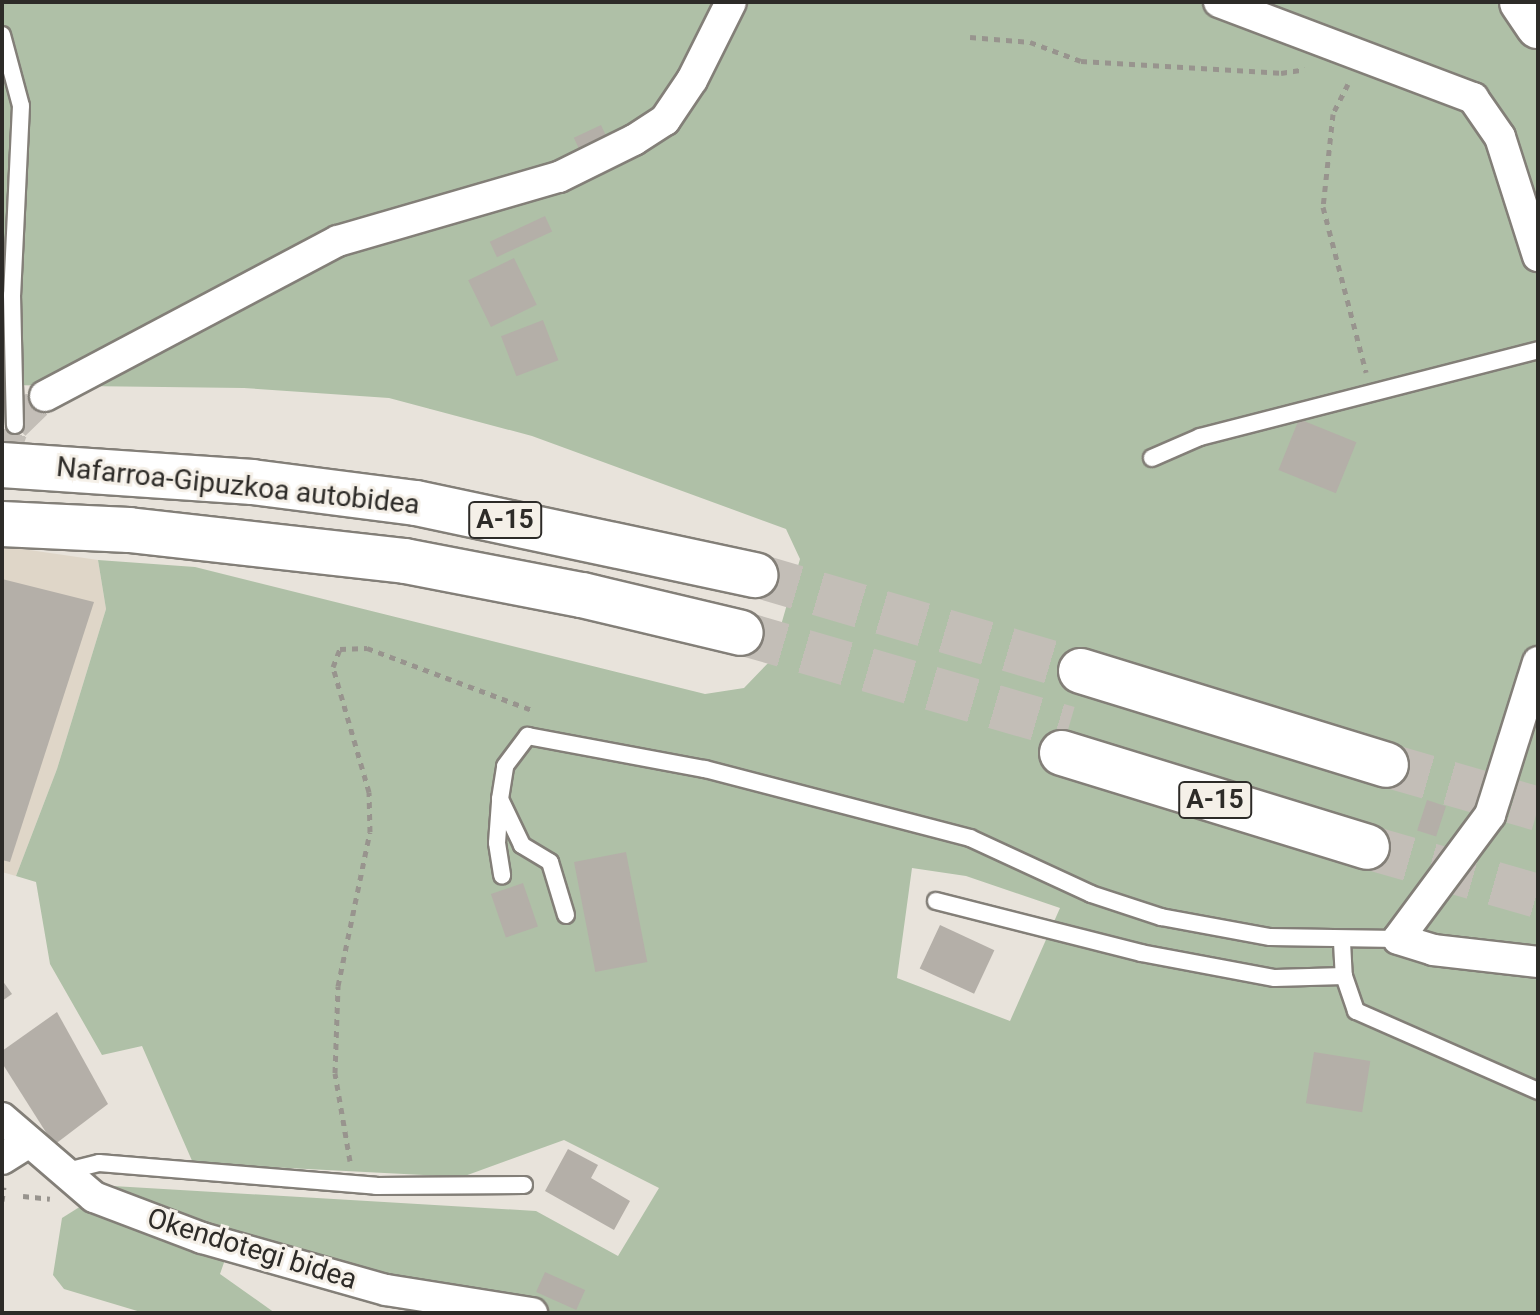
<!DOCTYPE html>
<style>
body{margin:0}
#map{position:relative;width:1540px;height:1315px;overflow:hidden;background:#e8e3db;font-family:Roboto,sans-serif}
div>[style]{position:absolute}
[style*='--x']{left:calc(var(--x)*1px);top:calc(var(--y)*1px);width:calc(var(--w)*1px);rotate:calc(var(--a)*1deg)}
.built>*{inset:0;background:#dfd6c8}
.green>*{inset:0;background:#afc0a7}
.building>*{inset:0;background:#b4afa8;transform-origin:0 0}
.street-tunnel>*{height:30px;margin-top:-15px;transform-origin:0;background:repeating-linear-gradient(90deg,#c3beb7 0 30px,transparent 0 45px)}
.highway-tunnel>*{height:44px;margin-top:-22px;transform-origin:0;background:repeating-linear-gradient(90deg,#c3beb7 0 44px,transparent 0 66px)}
.path>*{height:5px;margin-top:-2.5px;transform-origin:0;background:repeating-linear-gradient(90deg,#98948e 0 6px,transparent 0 12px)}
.roads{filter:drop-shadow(2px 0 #837f78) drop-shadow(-2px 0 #837f78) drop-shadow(0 2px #837f78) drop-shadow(0 -2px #837f78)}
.lane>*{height:16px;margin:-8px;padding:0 8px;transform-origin:8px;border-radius:8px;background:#fff}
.street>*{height:30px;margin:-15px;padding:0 15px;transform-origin:15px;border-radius:15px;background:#fff}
.highway>*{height:44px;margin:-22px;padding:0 22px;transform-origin:22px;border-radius:22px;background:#fff}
span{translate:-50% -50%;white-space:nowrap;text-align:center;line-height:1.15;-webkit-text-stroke:6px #f5f0e8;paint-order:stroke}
.shield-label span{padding:2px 6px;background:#f5f0e8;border:2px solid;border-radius:6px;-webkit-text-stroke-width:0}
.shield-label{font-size:26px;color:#2d2b28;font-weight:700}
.street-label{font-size:28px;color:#2d2b28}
.frame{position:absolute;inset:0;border:4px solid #2d2b28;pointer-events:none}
</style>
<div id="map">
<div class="built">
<i style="clip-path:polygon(2px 546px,98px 560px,106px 609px,57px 769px,16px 876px,2px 872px)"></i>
</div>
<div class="green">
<i style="clip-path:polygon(evenodd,2px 2px,1538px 2px,1538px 1313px,552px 1313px,517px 1298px,227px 1254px,220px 1274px,275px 1313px,144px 1313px,64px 1289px,53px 1275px,62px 1218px,113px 1186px,536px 1211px,618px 1256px,659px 1188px,564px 1140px,462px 1177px,193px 1163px,142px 1046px,102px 1055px,50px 964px,36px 882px,16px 876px,57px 769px,106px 609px,98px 560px,195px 567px,705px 694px,744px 688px,771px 660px,800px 559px,786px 529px,532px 436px,389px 398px,244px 388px,2px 385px,2px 2px,912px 868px,966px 876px,1060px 908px,1010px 1021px,897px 978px,912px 868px)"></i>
</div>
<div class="building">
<i style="left:601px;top:125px;width:19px;height:30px;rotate:65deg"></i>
<i style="left:545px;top:216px;width:17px;height:61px;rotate:65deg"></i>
<i style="left:514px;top:258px;width:52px;height:51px;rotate:64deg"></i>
<i style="left:543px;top:320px;width:43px;height:45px;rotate:69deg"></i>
<i style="left:1299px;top:419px;width:62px;height:55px;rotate:22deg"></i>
<i style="clip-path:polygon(2px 579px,94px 602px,10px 862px,2px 860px)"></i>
<i style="left:1427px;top:800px;width:20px;height:32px;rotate:18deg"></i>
<i style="left:626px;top:852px;width:112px;height:53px;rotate:79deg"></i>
<i style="left:523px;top:883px;width:46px;height:34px;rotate:71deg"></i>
<i style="left:940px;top:925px;width:60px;height:48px;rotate:25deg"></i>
<i style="clip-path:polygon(2px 980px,12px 994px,2px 1001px)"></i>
<i style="clip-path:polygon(57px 1012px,108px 1104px,54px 1145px,2px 1063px,2px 1051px)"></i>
<i style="left:1314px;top:1052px;width:57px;height:52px;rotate:9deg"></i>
<i style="clip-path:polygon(568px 1149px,598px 1165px,591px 1178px,630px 1201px,614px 1230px,545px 1191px)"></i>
<i style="left:545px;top:1272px;width:44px;height:22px;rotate:24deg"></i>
</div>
<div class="street-tunnel">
<i style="--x:2;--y:460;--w:37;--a:-70"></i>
<i style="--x:15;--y:425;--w:42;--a:-44"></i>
</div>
<div class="highway-tunnel">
<i style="--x:755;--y:575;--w:340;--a:16.4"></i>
<i style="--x:741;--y:633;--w:341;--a:16.2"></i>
<i style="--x:1386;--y:765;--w:158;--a:16.1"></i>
<i style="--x:1367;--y:847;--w:178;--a:16"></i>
</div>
<div class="path">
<i style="--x:970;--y:37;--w:60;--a:4.8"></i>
<i style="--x:1030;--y:42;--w:54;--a:20.4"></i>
<i style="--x:1081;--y:61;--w:200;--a:3.4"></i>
<i style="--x:1281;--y:73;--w:24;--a:-9"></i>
<i style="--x:1348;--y:84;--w:34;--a:117"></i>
<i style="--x:1333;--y:114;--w:94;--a:96.1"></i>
<i style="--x:1323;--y:207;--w:171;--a:75.4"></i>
<i style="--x:350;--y:1161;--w:89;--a:-99.7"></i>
<i style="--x:335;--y:1073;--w:87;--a:-88"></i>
<i style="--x:338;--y:986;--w:157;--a:-78.3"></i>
<i style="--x:370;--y:832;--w:40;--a:-91.4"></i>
<i style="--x:369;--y:792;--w:130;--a:-106.1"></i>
<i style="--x:333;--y:667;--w:19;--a:-69"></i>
<i style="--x:340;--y:649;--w:27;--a:-2"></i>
<i style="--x:367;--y:648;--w:179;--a:20.6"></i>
<i style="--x:23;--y:1196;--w:27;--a:6"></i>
<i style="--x:2;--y:1201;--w:14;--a:-82"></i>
</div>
<div class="roads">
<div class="lane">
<i style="--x:2;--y:35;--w:73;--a:75"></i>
<i style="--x:21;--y:106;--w:189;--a:92.7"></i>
<i style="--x:12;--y:295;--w:130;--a:88.7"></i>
<i style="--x:1152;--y:458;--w:52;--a:-23.6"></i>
<i style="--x:1200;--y:437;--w:349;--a:-14.4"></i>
<i style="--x:500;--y:802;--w:41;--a:94.2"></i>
<i style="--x:497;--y:843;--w:33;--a:81"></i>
<i style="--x:936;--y:901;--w:211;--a:14.2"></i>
<i style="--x:1141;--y:953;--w:136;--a:10.6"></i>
<i style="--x:1275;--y:978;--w:69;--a:-1.7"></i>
<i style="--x:566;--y:915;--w:55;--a:-106.8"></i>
<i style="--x:550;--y:862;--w:33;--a:-149"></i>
<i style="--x:522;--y:845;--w:51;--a:-115.6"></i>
<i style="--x:500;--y:799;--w:33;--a:-81"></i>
<i style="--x:505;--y:766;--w:38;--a:-53"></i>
<i style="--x:528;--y:736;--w:180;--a:10.6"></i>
<i style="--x:705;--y:769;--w:274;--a:14.6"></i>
<i style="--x:970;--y:838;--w:133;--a:24.8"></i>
<i style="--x:1091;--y:894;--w:74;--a:18.2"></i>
<i style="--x:1161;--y:917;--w:111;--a:10.4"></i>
<i style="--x:1270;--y:937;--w:128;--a:0.9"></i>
<i style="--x:1342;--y:942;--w:34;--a:87"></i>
<i style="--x:1344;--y:976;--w:37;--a:71"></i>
<i style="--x:1356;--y:1011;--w:199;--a:23.7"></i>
<i style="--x:63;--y:1172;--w:37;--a:-14"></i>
<i style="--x:99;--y:1163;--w:278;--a:4.7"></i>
<i style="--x:376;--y:1186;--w:148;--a:-0.4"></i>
</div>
<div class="street">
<i style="--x:1219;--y:2;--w:272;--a:20.7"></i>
<i style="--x:1473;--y:98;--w:47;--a:55.3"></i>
<i style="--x:1500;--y:137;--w:125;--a:72.3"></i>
<i style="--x:45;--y:396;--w:331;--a:-27.9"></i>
<i style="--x:338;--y:241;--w:230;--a:-16.2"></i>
<i style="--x:559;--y:177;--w:84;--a:-26.3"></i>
<i style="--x:634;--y:140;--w:37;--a:-33"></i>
<i style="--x:665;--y:120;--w:48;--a:-56"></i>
<i style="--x:692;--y:80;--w:87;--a:-63.4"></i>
<i style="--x:1538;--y:662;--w:160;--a:107.4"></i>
<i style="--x:1490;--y:815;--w:154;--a:126.6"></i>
<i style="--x:1398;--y:939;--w:37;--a:17"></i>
<i style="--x:1433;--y:950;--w:106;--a:6.5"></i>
<i style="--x:2;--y:1118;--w:121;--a:40.7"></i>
<i style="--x:94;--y:1197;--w:116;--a:20.8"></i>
<i style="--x:202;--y:1238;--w:191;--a:15.8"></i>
<i style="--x:386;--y:1290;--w:148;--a:9"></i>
<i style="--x:2;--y:1159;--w:32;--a:-32"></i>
</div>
<div class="highway">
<i style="--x:1522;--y:2;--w:29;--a:56"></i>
<i style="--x:2;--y:465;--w:251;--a:3.9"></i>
<i style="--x:252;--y:482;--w:165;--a:7.3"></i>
<i style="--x:416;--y:503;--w:347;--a:12"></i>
<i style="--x:2;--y:524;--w:127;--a:2.7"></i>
<i style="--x:129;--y:530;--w:278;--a:6.4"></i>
<i style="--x:405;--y:561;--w:180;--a:10.9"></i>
<i style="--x:582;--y:595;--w:163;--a:13.4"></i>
<i style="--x:1081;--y:671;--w:319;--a:17.1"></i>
<i style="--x:1062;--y:753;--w:319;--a:17.1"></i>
</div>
</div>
<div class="shield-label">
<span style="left:505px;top:520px">A-15</span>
<span style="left:1215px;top:800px">A-15</span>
</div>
<div class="street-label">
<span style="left:238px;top:486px;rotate:6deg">Nafarroa-Gipuzkoa autobidea</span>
<span style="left:252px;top:1249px;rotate:17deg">Okendotegi bidea</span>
</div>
<div class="frame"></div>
</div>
